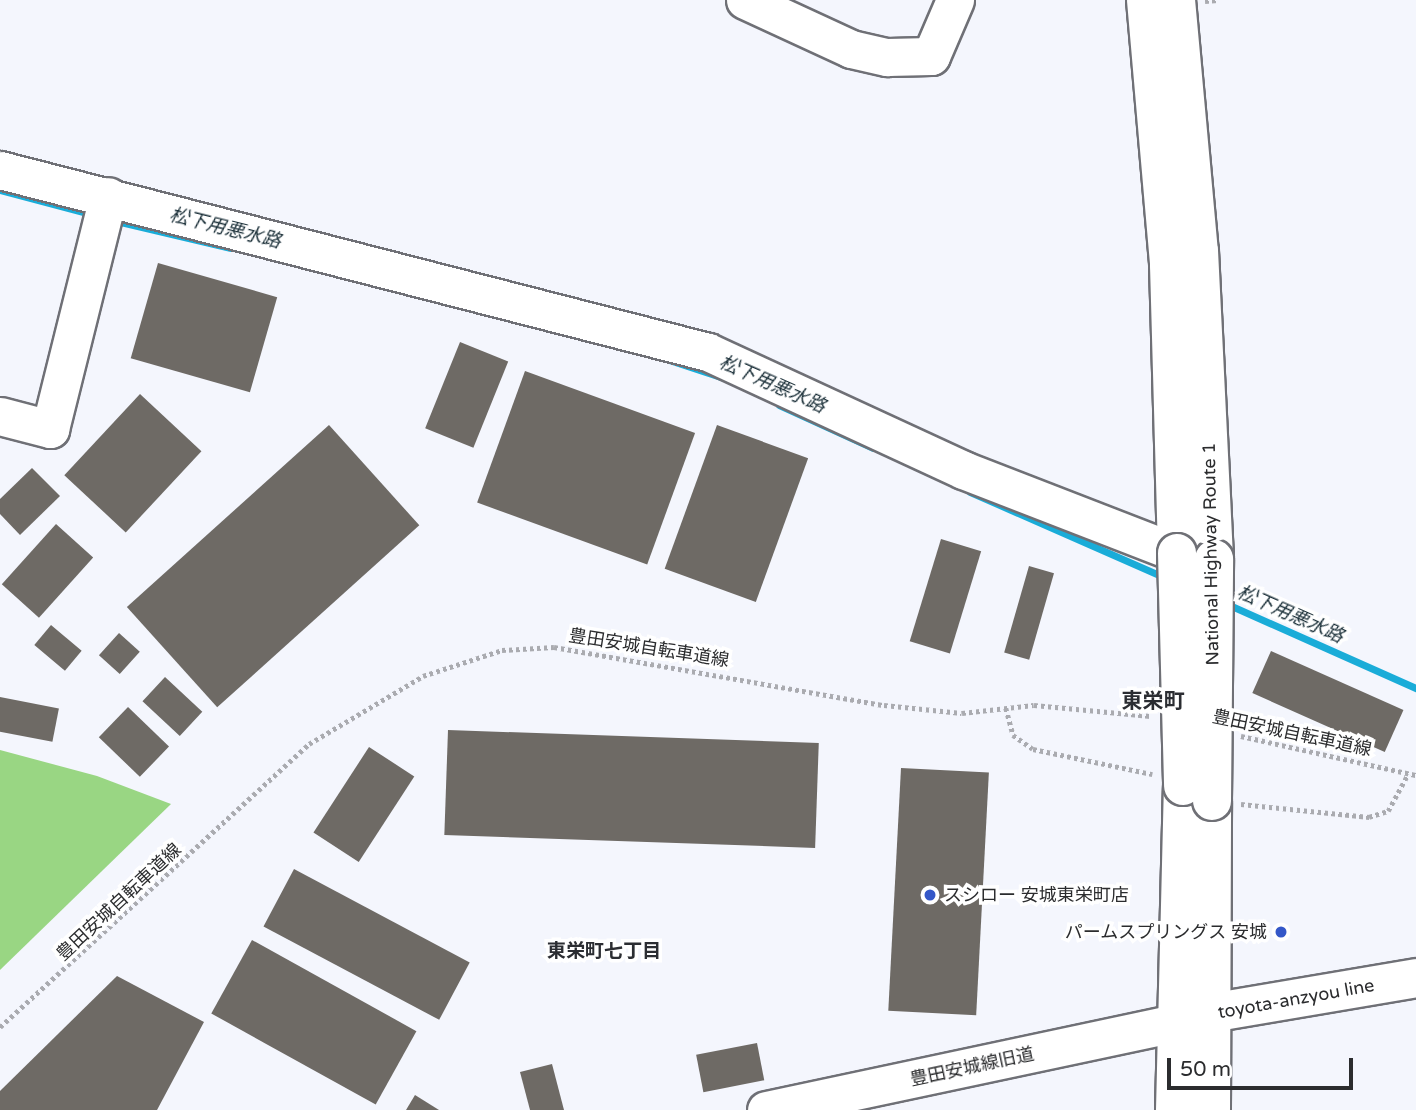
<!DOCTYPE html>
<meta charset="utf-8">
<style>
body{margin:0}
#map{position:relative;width:1416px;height:1110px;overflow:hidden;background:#f4f6fd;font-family:"Varela Round","Noto Sans JP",sans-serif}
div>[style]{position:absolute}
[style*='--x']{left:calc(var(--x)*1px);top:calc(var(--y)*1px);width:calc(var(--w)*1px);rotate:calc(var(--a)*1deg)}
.forest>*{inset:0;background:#99d683}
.stream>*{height:7px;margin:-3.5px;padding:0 3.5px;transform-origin:3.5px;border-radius:3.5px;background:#1aacd8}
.building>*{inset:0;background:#6e6a65;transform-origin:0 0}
.path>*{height:4.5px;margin-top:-2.25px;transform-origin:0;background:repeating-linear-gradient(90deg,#aaabb0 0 3.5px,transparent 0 7px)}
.roads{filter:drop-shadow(2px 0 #6f7076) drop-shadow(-2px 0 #6f7076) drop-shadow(0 2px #6f7076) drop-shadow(0 -2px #6f7076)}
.minor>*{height:37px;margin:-18.5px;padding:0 18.5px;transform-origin:18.5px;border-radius:18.5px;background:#fff}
.major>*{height:38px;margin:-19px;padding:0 19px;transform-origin:19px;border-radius:19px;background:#fff}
.highway>*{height:38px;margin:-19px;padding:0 19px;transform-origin:19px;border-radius:19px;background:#fff}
.bridges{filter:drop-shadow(2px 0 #6f7076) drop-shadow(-2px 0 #6f7076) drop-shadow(0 2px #6f7076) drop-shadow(0 -2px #6f7076)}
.highway-bridge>*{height:38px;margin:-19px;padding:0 19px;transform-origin:19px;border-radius:19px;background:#fff}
.dots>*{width:19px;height:19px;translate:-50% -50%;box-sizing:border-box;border:4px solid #fff;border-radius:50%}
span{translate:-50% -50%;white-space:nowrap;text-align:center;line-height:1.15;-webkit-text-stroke:7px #fff;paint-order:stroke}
.street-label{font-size:18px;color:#2b2c2e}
.poi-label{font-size:18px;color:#2b2c2e}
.left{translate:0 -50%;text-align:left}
.right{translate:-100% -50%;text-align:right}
.water-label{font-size:19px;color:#192e37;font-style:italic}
.neighbourhood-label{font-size:19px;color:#2b2d32;font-weight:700}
.quarter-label{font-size:21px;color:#2b2d32;font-weight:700}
.scale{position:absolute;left:1167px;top:1058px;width:186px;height:32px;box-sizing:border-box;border:4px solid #2b2c2e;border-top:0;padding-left:9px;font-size:21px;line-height:24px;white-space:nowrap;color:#2b2c2e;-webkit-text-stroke:5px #fff;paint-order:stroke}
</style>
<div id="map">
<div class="forest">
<i style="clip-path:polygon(0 750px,97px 776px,171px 804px,0 970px)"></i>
</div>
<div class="stream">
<i style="--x:0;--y:190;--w:97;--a:14.9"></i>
<i style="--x:112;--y:220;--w:121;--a:13.3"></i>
<i style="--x:669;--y:360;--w:55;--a:18.1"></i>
<i style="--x:779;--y:405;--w:103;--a:24.6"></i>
<i style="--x:970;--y:492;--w:212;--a:23.7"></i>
<i style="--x:1227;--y:604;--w:207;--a:24"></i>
</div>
<div class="building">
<i style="left:158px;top:263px;width:124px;height:99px;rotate:16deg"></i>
<i style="left:460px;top:342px;width:52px;height:93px;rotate:22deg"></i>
<i style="left:525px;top:371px;width:181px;height:140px;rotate:20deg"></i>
<i style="left:140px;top:394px;width:84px;height:111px;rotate:43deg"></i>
<i style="left:329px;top:425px;width:135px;height:272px;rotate:48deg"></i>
<i style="left:717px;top:425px;width:97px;height:153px;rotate:20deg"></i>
<i style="clip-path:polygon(32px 468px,60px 496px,20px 535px,0 514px,0 499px)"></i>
<i style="left:56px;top:524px;width:50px;height:81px;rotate:42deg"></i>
<i style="left:941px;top:539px;width:42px;height:107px;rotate:17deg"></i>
<i style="left:1029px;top:566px;width:26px;height:90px;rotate:16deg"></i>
<i style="left:51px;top:625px;width:40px;height:26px;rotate:40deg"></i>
<i style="left:119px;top:633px;width:28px;height:30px;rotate:42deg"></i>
<i style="left:1271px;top:651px;width:145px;height:46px;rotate:24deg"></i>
<i style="left:165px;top:677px;width:51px;height:33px;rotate:43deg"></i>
<i style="left:0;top:697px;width:60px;height:34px;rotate:11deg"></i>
<i style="left:128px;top:707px;width:57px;height:42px;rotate:44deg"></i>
<i style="left:448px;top:730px;width:371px;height:105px;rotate:2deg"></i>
<i style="left:369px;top:747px;width:54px;height:102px;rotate:33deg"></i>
<i style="left:901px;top:768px;width:88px;height:243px;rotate:3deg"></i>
<i style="left:294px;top:869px;width:199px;height:65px;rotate:28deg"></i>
<i style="left:252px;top:940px;width:188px;height:84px;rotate:29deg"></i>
<i style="clip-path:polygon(117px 976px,204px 1022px,157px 1110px,0 1110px,0 1091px)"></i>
<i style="left:757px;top:1043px;width:38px;height:62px;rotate:79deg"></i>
<i style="clip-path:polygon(552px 1064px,564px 1110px,530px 1110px,520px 1072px)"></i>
<i style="clip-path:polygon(415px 1095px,439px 1110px,406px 1110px)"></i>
</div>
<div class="path">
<i style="--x:1205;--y:1;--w:13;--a:-4"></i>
<i style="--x:1006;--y:708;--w:28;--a:75"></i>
<i style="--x:1013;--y:735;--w:24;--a:35"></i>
<i style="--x:1033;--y:749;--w:122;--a:11.9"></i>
<i style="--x:1241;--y:736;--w:179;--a:12.6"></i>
<i style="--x:1241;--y:804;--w:129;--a:5.8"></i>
<i style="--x:1369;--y:817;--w:20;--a:-18"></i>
<i style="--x:1388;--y:811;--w:42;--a:-61.6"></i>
<i style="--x:0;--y:1027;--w:419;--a:-42.5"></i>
<i style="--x:309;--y:744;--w:133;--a:-30.8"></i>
<i style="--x:423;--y:676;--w:83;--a:-18.2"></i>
<i style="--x:502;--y:650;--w:52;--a:-3.3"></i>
<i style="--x:554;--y:647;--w:335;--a:10"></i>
<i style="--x:884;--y:705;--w:78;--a:5.9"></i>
<i style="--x:962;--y:713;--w:72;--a:-6.3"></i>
<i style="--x:1034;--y:705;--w:117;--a:5.4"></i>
</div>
<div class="roads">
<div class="minor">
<i style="--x:745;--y:0;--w:117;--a:24.8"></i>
<i style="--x:851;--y:49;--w:37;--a:13"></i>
<i style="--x:887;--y:57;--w:44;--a:-1.3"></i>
<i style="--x:931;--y:56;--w:61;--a:-66.8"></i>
<i style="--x:0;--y:170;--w:731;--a:14.42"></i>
<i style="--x:708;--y:352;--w:281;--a:24.8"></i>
<i style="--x:963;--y:470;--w:230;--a:21.2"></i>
<i style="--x:0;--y:416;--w:52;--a:14.6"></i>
<i style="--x:50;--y:429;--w:240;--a:-76"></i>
<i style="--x:766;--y:1110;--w:420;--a:-12"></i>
</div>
<div class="major">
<i style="--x:1179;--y:1022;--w:32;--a:-16"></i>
<i style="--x:1210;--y:1013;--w:209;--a:-9.6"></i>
</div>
<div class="highway">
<i style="--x:1146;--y:0;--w:266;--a:85"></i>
<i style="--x:1169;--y:265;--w:288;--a:88.4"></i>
<i style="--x:1176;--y:0;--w:252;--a:84.8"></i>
<i style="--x:1199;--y:251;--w:308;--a:87.2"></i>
<i style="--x:1175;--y:1110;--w:324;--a:-88.6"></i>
<i style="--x:1211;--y:1110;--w:309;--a:-89.8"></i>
</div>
</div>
<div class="bridges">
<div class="highway-bridge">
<i style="--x:1177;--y:553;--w:233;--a:88.5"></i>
<i style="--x:1212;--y:801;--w:242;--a:-89.5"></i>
</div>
</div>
<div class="dots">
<i style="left:930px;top:895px;background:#3457c8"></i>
<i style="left:1281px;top:932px;background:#3457c8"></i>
</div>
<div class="street-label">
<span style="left:1211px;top:554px;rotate:-91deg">National Highway Route 1</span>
<span style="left:649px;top:648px;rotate:9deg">豊田安城自転車道線</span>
<span style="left:1292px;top:733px;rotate:12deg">豊田安城自転車道線</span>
<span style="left:119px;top:902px;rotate:-43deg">豊田安城自転車道線</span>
<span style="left:1296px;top:999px;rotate:-10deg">toyota-anzyou line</span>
<span style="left:972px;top:1067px;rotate:-12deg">豊田安城線旧道</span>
</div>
<div class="poi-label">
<span class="left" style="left:944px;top:895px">スシロー 安城東栄町店</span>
<span class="right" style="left:1267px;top:932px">パームスプリングス 安城</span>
</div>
<div class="water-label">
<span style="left:225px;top:229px;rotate:14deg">松下用悪水路</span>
<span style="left:772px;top:385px;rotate:24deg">松下用悪水路</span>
<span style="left:1290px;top:615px;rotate:24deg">松下用悪水路</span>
</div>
<div class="neighbourhood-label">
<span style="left:604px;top:952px">東栄町七丁目</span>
</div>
<div class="quarter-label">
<span style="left:1153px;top:702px">東栄町</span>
</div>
<div class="scale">50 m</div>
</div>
